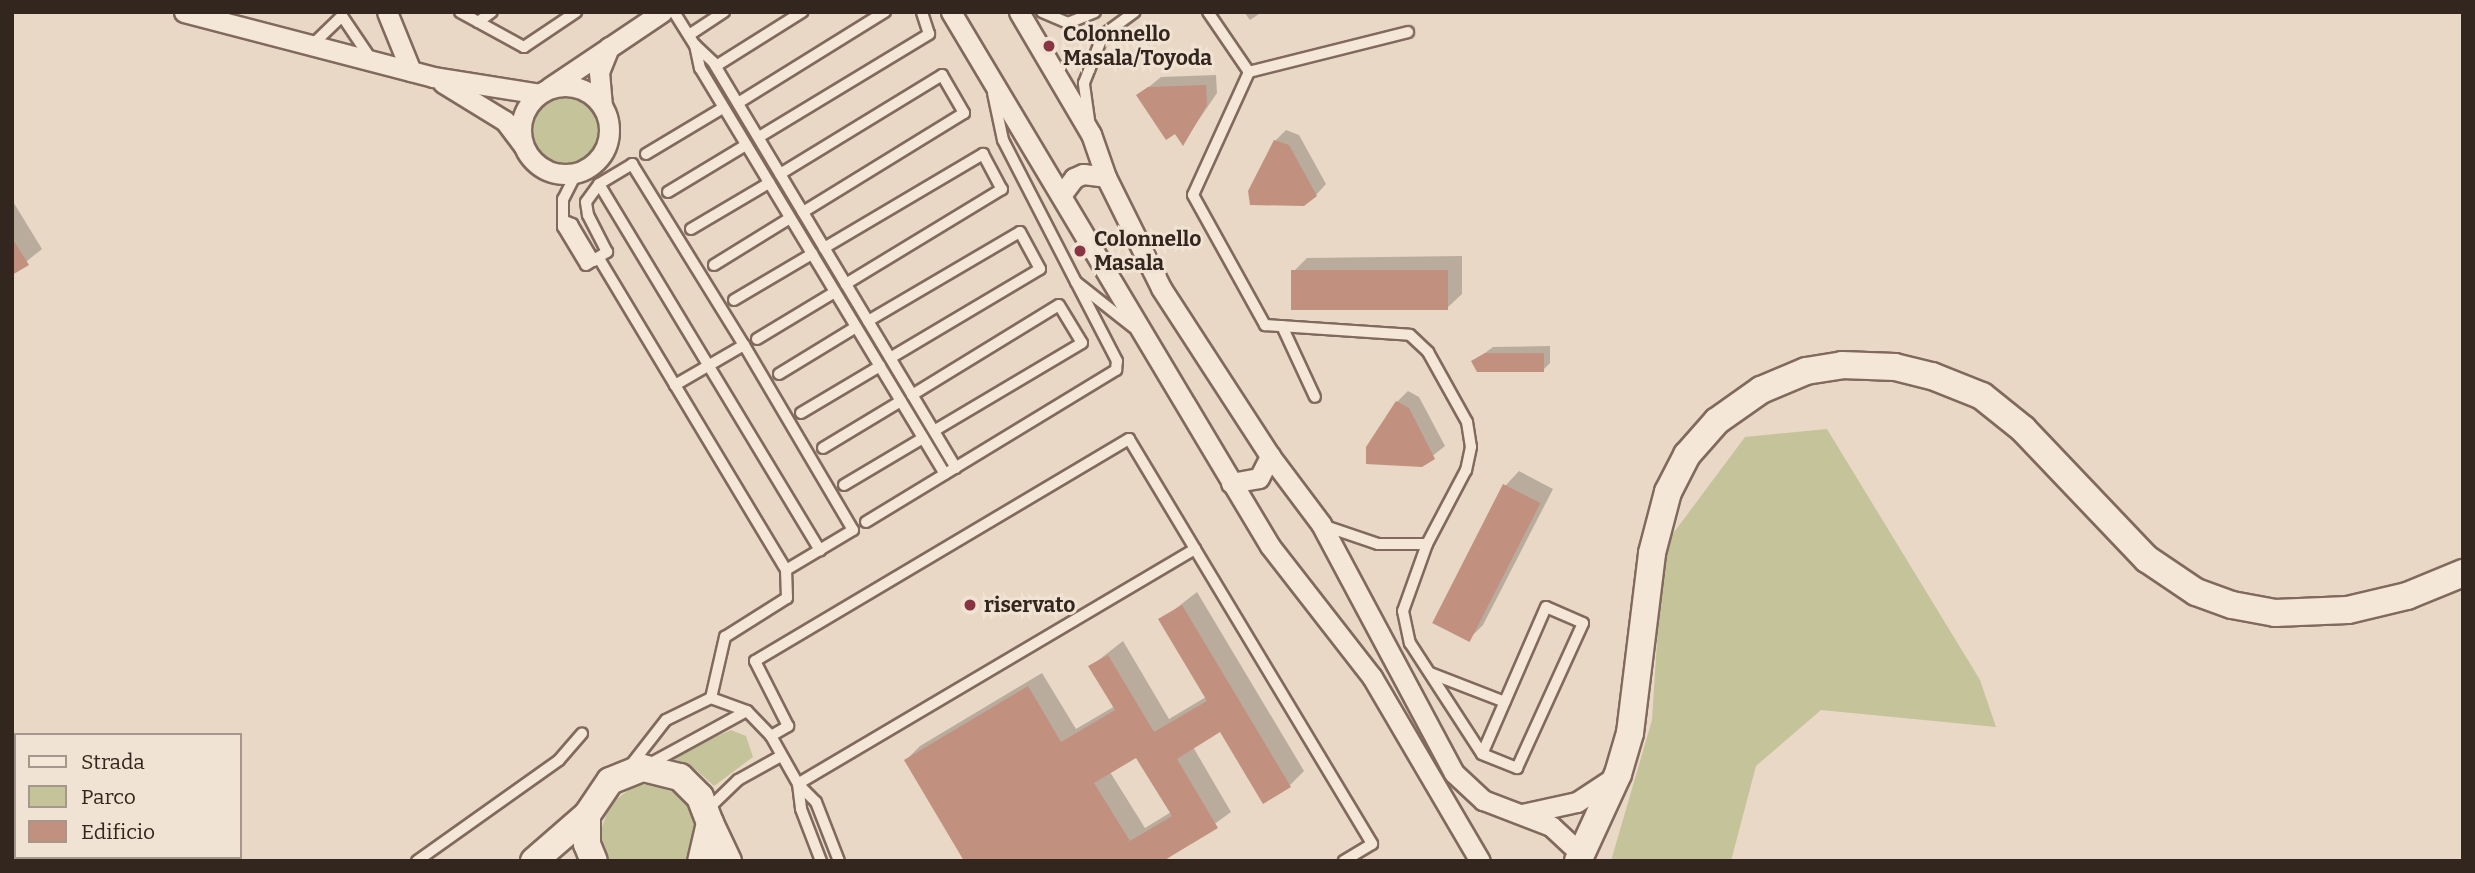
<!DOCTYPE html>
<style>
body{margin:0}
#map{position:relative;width:2475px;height:873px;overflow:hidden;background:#e8d8c5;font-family:Bitter,serif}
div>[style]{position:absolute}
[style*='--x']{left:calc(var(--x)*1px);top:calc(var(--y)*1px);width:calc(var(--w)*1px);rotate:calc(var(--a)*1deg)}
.green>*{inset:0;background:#c5c39a}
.round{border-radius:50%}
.shadow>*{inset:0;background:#0003}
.building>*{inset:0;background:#c2907f;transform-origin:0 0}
.roads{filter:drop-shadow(2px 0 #816a5d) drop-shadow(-2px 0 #816a5d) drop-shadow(0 2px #816a5d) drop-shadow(0 -2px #816a5d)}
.lane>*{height:10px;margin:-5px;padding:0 5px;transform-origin:5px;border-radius:5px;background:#f4e7d7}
.street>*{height:19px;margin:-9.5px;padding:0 9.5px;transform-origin:9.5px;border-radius:9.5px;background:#f4e7d7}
.street>.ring{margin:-9.5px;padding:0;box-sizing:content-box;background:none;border:19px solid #f4e7d7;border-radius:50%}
.secondary>*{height:26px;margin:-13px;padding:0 13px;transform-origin:13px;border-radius:13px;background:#f4e7d7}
.dots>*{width:19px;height:19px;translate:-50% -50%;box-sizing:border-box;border:4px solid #f1e3d3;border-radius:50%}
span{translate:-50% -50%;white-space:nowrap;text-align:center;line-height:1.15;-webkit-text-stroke:6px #f1e3d3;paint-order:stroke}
.poi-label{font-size:21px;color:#33261f;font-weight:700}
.left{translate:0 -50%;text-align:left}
.frame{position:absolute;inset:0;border:14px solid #33261f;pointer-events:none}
.legend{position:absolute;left:14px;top:733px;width:228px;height:126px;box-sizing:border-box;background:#f1e3d3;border:2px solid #a5978b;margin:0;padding:9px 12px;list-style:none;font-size:21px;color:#33261f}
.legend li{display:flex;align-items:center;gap:14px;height:35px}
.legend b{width:35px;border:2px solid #a5978b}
</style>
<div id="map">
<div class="green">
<i class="round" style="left:531px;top:98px;width:68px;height:68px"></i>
<i style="clip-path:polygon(1827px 429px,1980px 680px,1996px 727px,1821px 710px,1756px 766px,1731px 861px,1611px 861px,1652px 720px,1663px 547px,1745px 437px)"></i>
<i style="clip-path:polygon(731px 730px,746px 736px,753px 757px,714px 786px,695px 769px,669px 757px)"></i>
<i style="clip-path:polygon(650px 784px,679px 794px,690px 806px,697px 836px,694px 851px,688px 861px,610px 861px,600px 833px,610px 804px,634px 786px)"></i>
</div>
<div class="shadow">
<i style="clip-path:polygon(1244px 12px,1262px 12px,1250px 20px)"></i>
<i style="clip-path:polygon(1216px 75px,1217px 93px,1183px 143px,1139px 95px,1161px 77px)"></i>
<i style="clip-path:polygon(1286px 130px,1299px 135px,1326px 184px,1316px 195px,1275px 141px)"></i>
<i style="clip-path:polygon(12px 200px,42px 249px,12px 273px)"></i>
<i style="clip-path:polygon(1462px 256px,1462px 294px,1447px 308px,1293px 272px,1307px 258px)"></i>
<i style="clip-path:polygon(1550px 346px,1550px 363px,1543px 370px,1473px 362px,1493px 347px)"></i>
<i style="clip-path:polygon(1408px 391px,1419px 397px,1445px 446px,1421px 465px,1397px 402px)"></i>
<i style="clip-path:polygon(1519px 471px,1553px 489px,1483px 625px,1468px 640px,1505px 486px)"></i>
<i style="clip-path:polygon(evenodd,1197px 592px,1304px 771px,1290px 785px,1221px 730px,1193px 747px,1231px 812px,1164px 861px,966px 861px,906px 760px,920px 746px,1042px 673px,1076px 729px,1115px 706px,1091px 666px,1123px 641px,1169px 719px,1206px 697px,1161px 620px,1197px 592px,1137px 756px,1171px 812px,1145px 828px,1110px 772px,1137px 756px)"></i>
</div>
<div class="building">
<i style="clip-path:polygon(1206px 85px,1207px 105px,1183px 146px,1175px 134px,1166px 140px,1136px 95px,1148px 87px)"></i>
<i style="clip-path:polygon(1274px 140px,1289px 145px,1317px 196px,1304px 206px,1250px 205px,1248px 191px)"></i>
<i style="clip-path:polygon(12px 238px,29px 265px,12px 275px)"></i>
<i style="left:1448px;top:270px;width:40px;height:157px;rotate:90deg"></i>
<i style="clip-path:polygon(1485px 353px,1544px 353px,1544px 372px,1477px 372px,1471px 361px)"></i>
<i style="clip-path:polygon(1396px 401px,1409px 408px,1435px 459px,1422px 467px,1366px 464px,1366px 447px)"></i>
<i style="left:1503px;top:484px;width:42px;height:156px;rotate:27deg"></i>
<i style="clip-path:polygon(evenodd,1182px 605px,1291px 787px,1263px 804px,1220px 732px,1177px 759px,1218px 828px,1163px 861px,964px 861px,904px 760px,1028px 686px,1061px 742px,1115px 710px,1088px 666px,1108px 655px,1154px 732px,1207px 701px,1158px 619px,1182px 605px,1136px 758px,1172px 816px,1130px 841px,1094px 783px,1136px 758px)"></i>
</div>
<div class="roads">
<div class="lane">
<i style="--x:460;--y:12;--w:73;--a:28.7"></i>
<i style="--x:524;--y:47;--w:63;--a:-33.9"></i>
<i style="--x:674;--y:12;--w:39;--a:58"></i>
<i style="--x:695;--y:45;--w:25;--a:43"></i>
<i style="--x:713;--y:62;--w:473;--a:59.1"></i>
<i style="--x:1042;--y:12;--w:28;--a:23"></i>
<i style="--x:1068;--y:23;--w:29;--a:-22"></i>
<i style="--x:1208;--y:12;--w:73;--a:55.7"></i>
<i style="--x:1249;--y:72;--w:135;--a:114.5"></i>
<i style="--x:1193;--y:195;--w:149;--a:61"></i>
<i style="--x:1265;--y:325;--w:145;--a:3.9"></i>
<i style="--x:1410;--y:335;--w:25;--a:43"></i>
<i style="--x:1428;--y:352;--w:80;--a:60.9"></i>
<i style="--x:1467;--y:422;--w:25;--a:81"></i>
<i style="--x:1471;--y:447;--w:24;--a:102"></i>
<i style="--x:1466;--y:470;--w:84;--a:117.8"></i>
<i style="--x:1427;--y:544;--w:71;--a:109.7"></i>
<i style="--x:1403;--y:611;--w:33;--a:78"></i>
<i style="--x:1410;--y:643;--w:132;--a:57"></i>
<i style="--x:1482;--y:754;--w:38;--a:22"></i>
<i style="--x:1517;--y:768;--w:159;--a:-65.5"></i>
<i style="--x:1583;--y:623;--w:40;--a:-156.6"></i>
<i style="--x:1546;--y:607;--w:160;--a:113.5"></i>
<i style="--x:478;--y:22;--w:17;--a:-36"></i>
<i style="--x:689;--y:35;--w:42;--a:-33.3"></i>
<i style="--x:312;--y:45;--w:42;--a:-44"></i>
<i style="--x:342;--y:16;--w:52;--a:56"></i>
<i style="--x:695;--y:45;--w:24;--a:78"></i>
<i style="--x:700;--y:68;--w:474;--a:58.9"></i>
<i style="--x:716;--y:66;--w:102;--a:-32.1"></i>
<i style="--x:1249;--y:72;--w:164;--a:-14.1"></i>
<i style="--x:993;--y:93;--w:48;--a:78"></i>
<i style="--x:1003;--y:140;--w:160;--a:62.8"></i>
<i style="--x:738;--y:103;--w:173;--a:-31.8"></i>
<i style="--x:1089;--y:120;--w:37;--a:-98"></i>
<i style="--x:1084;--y:83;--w:52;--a:-68.4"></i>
<i style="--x:1103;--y:35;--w:39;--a:-36"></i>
<i style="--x:759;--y:137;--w:199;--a:-31.2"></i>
<i style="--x:929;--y:34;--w:23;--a:-108"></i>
<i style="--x:646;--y:154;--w:90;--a:-30.9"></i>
<i style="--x:577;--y:172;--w:30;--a:117"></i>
<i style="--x:563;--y:199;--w:28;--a:90"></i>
<i style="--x:563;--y:227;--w:44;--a:58.8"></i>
<i style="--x:586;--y:265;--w:25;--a:-32"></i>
<i style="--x:607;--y:252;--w:42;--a:-117.2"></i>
<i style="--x:588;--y:215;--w:13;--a:-99"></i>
<i style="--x:586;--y:202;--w:22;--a:-54"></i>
<i style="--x:599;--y:184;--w:39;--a:-31"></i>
<i style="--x:632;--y:164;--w:213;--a:58.3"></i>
<i style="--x:744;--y:345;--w:80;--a:149.9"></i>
<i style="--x:675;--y:385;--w:149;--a:-121"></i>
<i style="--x:780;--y:174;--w:190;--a:-31.4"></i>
<i style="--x:942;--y:75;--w:44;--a:59.9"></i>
<i style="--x:964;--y:113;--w:189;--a:148.4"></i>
<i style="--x:599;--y:184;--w:428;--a:58.9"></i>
<i style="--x:668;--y:192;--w:91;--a:-31.1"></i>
<i style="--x:565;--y:221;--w:8;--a:23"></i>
<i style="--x:572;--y:224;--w:43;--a:59.3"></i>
<i style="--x:691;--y:229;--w:91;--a:-30.5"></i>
<i style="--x:824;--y:248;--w:185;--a:-30.6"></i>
<i style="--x:983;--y:154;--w:40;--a:62"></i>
<i style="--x:1002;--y:189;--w:183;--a:148.7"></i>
<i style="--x:714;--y:265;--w:89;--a:-31.7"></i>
<i style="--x:734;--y:300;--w:91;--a:-30.5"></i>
<i style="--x:868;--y:321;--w:176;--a:-30.4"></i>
<i style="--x:1020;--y:232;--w:42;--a:61.6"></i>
<i style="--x:1040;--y:269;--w:174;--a:149.3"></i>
<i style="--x:1282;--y:326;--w:78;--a:65.1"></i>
<i style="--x:757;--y:339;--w:91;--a:-31.1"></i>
<i style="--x:779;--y:374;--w:90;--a:-31.4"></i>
<i style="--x:675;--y:385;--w:216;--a:59"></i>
<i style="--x:786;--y:570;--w:78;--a:-30.8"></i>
<i style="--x:853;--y:530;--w:215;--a:-120.5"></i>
<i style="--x:912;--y:395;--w:172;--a:-31.5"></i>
<i style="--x:1059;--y:305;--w:44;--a:58.8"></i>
<i style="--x:1082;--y:343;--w:172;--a:149.3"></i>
<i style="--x:801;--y:413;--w:92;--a:-30.7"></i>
<i style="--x:823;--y:448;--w:91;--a:-31.1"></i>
<i style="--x:844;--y:485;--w:92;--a:-30.7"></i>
<i style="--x:866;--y:522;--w:293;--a:-31.3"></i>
<i style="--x:1116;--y:370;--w:9;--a:-84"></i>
<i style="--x:1117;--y:361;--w:89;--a:-117.4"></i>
<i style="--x:1076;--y:282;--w:73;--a:38.3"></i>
<i style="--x:1325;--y:526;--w:56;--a:18.8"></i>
<i style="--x:1378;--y:544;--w:49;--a:0"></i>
<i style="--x:1195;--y:549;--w:344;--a:59"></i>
<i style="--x:1372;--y:844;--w:33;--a:149"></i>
<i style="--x:1430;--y:673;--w:80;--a:21.1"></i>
<i style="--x:711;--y:698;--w:63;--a:-77.1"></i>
<i style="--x:725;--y:637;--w:73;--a:-32.2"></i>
<i style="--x:787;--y:598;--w:28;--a:-92"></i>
<i style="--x:771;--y:736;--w:20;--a:-30"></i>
<i style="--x:788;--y:726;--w:73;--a:-116.9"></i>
<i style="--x:755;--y:661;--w:435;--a:-30.7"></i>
<i style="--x:1129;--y:439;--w:128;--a:59"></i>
<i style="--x:1195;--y:549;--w:461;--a:149.4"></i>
<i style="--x:630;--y:766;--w:58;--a:-52"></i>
<i style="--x:666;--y:720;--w:50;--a:-26.1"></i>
<i style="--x:711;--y:698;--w:38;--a:20"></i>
<i style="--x:747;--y:711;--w:35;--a:46"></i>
<i style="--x:771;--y:736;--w:55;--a:60.6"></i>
<i style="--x:798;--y:784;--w:25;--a:45"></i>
<i style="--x:816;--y:802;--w:63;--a:68.7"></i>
<i style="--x:646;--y:766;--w:115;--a:-28.6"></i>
<i style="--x:798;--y:784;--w:25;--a:83"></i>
<i style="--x:801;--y:809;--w:56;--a:69"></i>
<i style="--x:707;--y:810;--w:43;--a:-44.1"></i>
<i style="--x:738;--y:780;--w:49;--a:-29.2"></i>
<i style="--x:12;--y:818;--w:4;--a:14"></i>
<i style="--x:12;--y:846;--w:4;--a:-14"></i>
<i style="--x:150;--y:857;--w:5;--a:53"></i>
<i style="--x:417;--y:861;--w:174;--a:-35.4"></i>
<i style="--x:559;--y:760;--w:35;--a:-49"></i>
</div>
<div class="street">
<i style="--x:184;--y:12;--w:257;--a:14.6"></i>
<i style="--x:433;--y:77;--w:108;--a:9"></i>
<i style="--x:387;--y:12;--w:64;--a:67.9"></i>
<i style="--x:951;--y:12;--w:622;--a:59.15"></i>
<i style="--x:1270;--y:546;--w:166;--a:52.1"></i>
<i style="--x:1372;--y:677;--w:213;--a:59.6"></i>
<i style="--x:1019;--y:12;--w:142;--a:59.5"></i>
<i style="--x:1091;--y:134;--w:46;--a:70.8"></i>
<i style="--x:1106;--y:177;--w:124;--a:63.6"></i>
<i style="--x:1161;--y:288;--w:200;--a:57"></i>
<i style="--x:1270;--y:456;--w:85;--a:53.1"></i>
<i style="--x:1321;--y:524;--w:282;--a:61.9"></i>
<i style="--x:1454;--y:773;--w:40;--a:43"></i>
<i style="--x:1483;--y:800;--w:73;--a:20.9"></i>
<i style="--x:1551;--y:826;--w:41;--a:43"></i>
<i style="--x:443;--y:83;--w:73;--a:31.5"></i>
<i style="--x:505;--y:121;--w:30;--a:53"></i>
<i class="ring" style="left:521px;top:86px;width:69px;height:69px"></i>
<i style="--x:549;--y:88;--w:136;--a:-33.9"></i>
<i style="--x:602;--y:106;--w:34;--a:-95"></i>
<i style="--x:599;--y:72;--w:27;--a:-68"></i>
<i style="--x:1062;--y:194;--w:20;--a:-53"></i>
<i style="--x:1074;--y:178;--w:10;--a:-24"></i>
<i style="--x:1083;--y:174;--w:23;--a:7"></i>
<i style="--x:1231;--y:483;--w:28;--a:-10"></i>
<i style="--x:1259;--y:478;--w:25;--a:-63"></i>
<i style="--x:12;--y:793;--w:4;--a:14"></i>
<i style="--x:1522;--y:814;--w:56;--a:-12.3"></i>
<i style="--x:1577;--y:802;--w:45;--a:-33.3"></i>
<i style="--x:109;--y:857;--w:5;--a:53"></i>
</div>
<div class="secondary">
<i style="--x:587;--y:815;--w:29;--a:90"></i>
<i style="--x:587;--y:844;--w:18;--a:68"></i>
<i style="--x:710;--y:823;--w:42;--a:64.7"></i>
<i style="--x:534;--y:861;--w:70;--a:-41"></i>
<i style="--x:587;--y:815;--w:41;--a:-55.9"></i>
<i style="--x:610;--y:781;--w:35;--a:-22"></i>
<i style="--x:643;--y:768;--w:38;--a:14"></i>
<i style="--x:680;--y:777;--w:28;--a:45"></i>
<i style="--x:700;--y:797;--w:28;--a:69"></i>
<i style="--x:710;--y:823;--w:39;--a:103"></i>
<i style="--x:1578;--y:861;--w:96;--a:-65.3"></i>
<i style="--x:1618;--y:774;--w:43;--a:-73.7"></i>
<i style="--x:1630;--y:733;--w:181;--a:-83"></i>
<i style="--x:1652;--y:553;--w:63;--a:-75.3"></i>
<i style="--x:1668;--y:492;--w:42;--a:-62.8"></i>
<i style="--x:1687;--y:455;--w:45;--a:-48.6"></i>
<i style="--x:1717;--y:421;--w:54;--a:-35.2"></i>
<i style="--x:1761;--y:390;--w:49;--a:-22.9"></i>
<i style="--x:1806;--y:371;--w:36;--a:-9"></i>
<i style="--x:1842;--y:365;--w:53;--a:2.2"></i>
<i style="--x:1895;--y:367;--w:38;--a:14"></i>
<i style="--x:1932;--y:376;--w:54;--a:21.8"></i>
<i style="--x:1982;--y:396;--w:53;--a:38.8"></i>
<i style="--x:2023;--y:429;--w:180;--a:46.4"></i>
<i style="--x:2147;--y:559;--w:59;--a:34"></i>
<i style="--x:2196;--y:592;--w:38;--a:20"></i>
<i style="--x:2232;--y:605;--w:44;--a:10.5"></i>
<i style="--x:2275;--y:613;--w:73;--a:-2.4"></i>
<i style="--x:2348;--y:610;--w:61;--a:-13.3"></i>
<i style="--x:2407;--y:596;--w:61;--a:-22.3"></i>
</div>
</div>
<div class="dots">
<i style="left:1049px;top:46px;background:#883442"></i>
<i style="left:1080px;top:251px;background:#883442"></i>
<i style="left:970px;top:605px;background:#883442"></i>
</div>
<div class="poi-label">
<span class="left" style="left:1063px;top:46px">Colonnello<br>Masala/Toyoda</span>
<span class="left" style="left:1094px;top:251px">Colonnello<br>Masala</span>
<span class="left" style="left:984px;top:605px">riservato</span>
</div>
<div class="frame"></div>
<ul class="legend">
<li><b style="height:9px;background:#f4e7d7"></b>Strada</li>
<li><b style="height:19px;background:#c5c39a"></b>Parco</li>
<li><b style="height:19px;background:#c2907f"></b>Edificio</li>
</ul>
</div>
